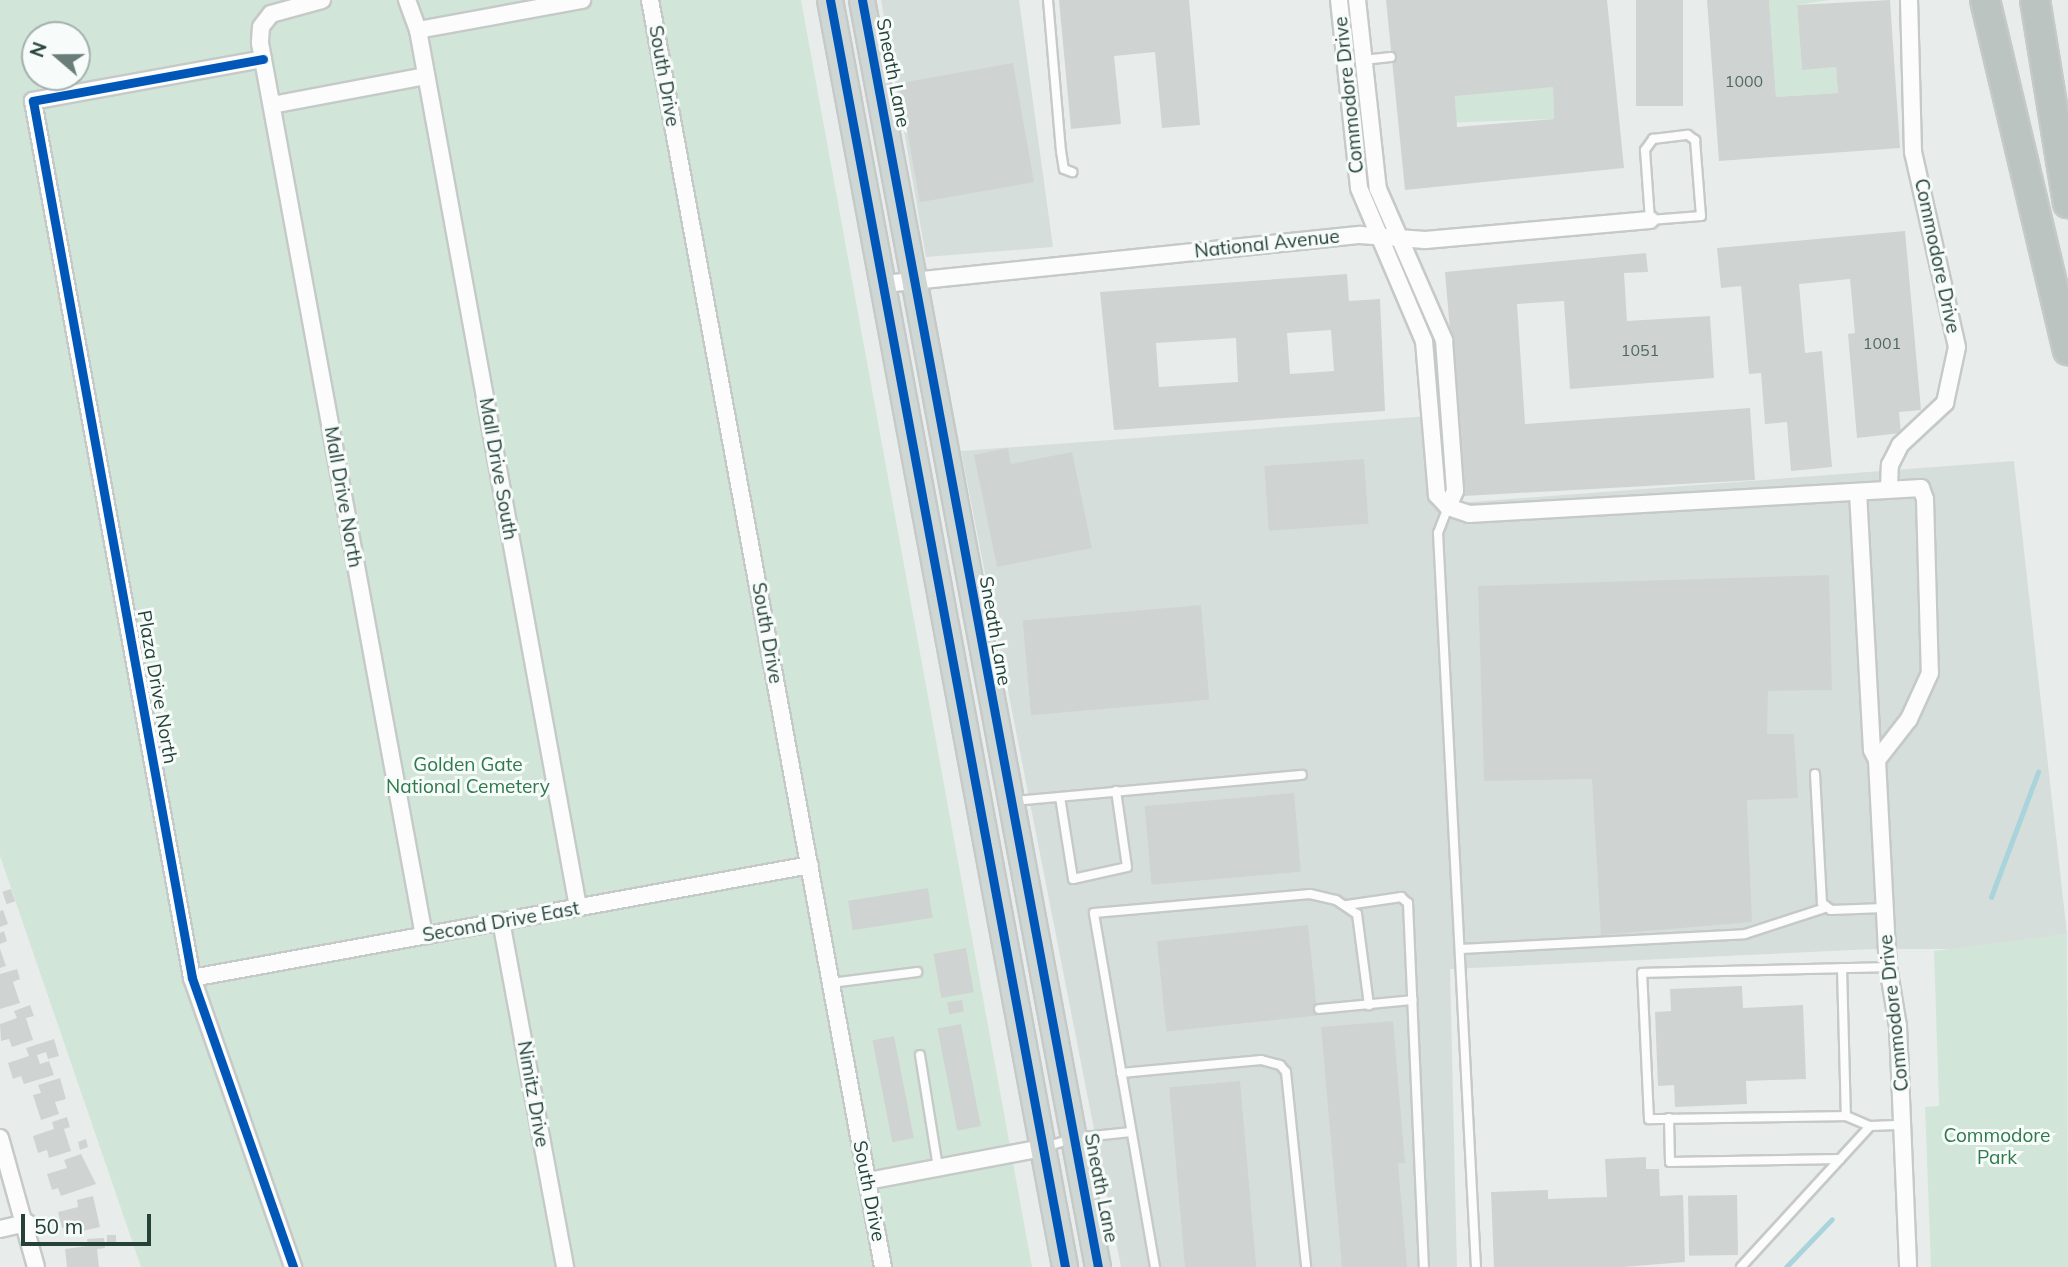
<!DOCTYPE html>
<style>
body{margin:0}
#map{position:relative;width:2068px;height:1267px;overflow:hidden;background:#e8edeb;font-family:Mulish,sans-serif}
div>[style]{position:absolute}
[style*='--x']{left:calc(var(--x)*1px);top:calc(var(--y)*1px);width:calc(var(--w)*1px);rotate:calc(var(--a)*1deg)}
.built>*{inset:0;background:#d6dedb}
.green>*{inset:0;background:#d1e6d8;transform-origin:0 0}
.stream>*{height:5px;margin:-2.5px;padding:0 2.5px;transform-origin:2.5px;border-radius:2.5px;background:#a9d4db}
.building>*{inset:0;background:#cfd4d2;transform-origin:0 0}
.roads{filter:drop-shadow(2px 0 #c5cac8) drop-shadow(-2px 0 #c5cac8) drop-shadow(0 2px #c5cac8) drop-shadow(0 -2px #c5cac8)}
.service>*{height:8px;margin:-4px;padding:0 4px;transform-origin:4px;border-radius:4px;background:#fcfcfc}
.minor>*{height:16px;margin:-8px;padding:0 8px;transform-origin:8px;border-radius:8px;background:#fcfcfc}
.primary>*{height:24px;margin:-12px;padding:0 12px;transform-origin:12px;border-radius:12px;background:#cfd7d5}
.motorway>*{height:28px;margin:-14px;padding:0 14px;transform-origin:14px;border-radius:14px;background:#bcc4c2}
.cycleway>*{height:9px;margin:-4.5px;padding:0 4.5px;transform-origin:4.5px;border-radius:4.5px;background:#0057b8}
span{translate:-50% -50%;white-space:nowrap;text-align:center;line-height:1.15;-webkit-text-stroke:6px #f7fbf9;paint-order:stroke}
.number-label{font-size:16px;color:#506761}
.number-label span{-webkit-text-stroke-width:0}
.street-label{font-size:19px;color:#24423a}
.park-label{font-size:19px;color:#2d7a4b}
.north{position:absolute;left:21px;top:21px;width:70px;height:70px;box-sizing:border-box;background:#f7fbf9;border:2px solid #a3b1ad;border-radius:50%;rotate:290deg;font-size:19px;font-weight:700;line-height:28px;text-align:center;color:#24423a}
.north::after{content:'';display:block;margin:auto;width:24px;height:32px;background:#697e78;clip-path:polygon(50% 0,100% 100%,50% 72%,0 100%)}
.scale{position:absolute;left:21px;top:1214px;width:130px;height:32px;box-sizing:border-box;border:4px solid #24423a;border-top:0;padding-left:9px;font-size:21px;line-height:24px;white-space:nowrap;color:#24423a;-webkit-text-stroke:5px #f7fbf9;paint-order:stroke}
</style>
<div id="map">
<div class="built">
<i style="clip-path:polygon(881px 0,1019px 0,1053px 247px,926px 257px)"></i>
<i style="clip-path:polygon(1455px 414px,1458px 503px,2014px 461px,2067px 934px,1965px 949px,1875px 949px,1450px 969px,1457px 1267px,1121px 1267px,961px 451px)"></i>
</div>
<div class="green">
<i style="clip-path:polygon(evenodd,0 0,801px 0,1032px 1267px,141px 1267px,0 856px,0 0,35px 35px,77px 35px,77px 77px,35px 77px,35px 35px)"></i>
<i style="clip-path:polygon(1769px 0,1829px 0,1797px 5px,1802px 69px,1836px 67px,1838px 93px,1776px 97px)"></i>
<i style="left:1553px;top:87px;width:32px;height:98px;rotate:88deg"></i>
<i style="clip-path:polygon(2067px 934px,2068px 1267px,1931px 1267px,1925px 1107px,1939px 1106px,1934px 951px)"></i>
</div>
<div class="stream">
<i style="--x:1991;--y:897;--w:134;--a:-69.4"></i>
<i style="--x:1786;--y:1267;--w:66;--a:-46.2"></i>
</div>
<div class="building">
<i style="clip-path:polygon(1059px 0,1189px 0,1200px 125px,1162px 128px,1155px 52px,1114px 56px,1121px 124px,1071px 129px)"></i>
<i style="clip-path:polygon(evenodd,1386px 0,1607px 0,1624px 168px,1405px 190px,1386px 0,1553px 87px,1554px 119px,1457px 127px,1455px 96px,1553px 87px)"></i>
<i style="left:1636px;top:0;width:47px;height:106px"></i>
<i style="clip-path:polygon(1707px 0,1769px 0,1776px 97px,1838px 93px,1836px 67px,1802px 70px,1797px 5px,1890px 0,1900px 148px,1719px 161px)"></i>
<i style="left:1013px;top:63px;width:121px;height:116px;rotate:80deg"></i>
<i style="clip-path:polygon(1905px 231px,1921px 410px,1899px 412px,1901px 433px,1857px 438px,1848px 334px,1855px 333px,1850px 279px,1799px 284px,1805px 353px,1822px 351px,1832px 467px,1791px 471px,1787px 422px,1765px 424px,1761px 373px,1749px 374px,1741px 286px,1721px 288px,1717px 248px)"></i>
<i style="clip-path:polygon(1646px 253px,1648px 272px,1624px 273px,1627px 321px,1710px 316px,1714px 378px,1570px 389px,1564px 301px,1517px 304px,1525px 424px,1750px 408px,1755px 480px,1464px 496px,1445px 272px)"></i>
<i style="clip-path:polygon(evenodd,1347px 274px,1349px 301px,1380px 299px,1385px 411px,1114px 430px,1100px 292px,1347px 274px,1331px 330px,1334px 371px,1290px 374px,1287px 333px,1331px 330px,1347px 274px,1236px 338px,1238px 382px,1159px 387px,1156px 343px,1236px 338px)"></i>
<i style="clip-path:polygon(1008px 448px,1011px 464px,1072px 452px,1092px 548px,997px 567px,974px 455px)"></i>
<i style="left:1364px;top:459px;width:65px;height:100px;rotate:86deg"></i>
<i style="clip-path:polygon(1829px 575px,1832px 690px,1768px 691px,1767px 734px,1794px 734px,1798px 798px,1747px 800px,1752px 922px,1601px 935px,1592px 779px,1484px 781px,1478px 586px)"></i>
<i style="left:1201px;top:605px;width:95px;height:179px;rotate:85deg"></i>
<i style="left:1294px;top:793px;width:79px;height:150px;rotate:85deg"></i>
<i style="left:928px;top:888px;width:30px;height:81px;rotate:81deg"></i>
<i style="left:11px;top:889px;width:13px;height:9px;rotate:72deg"></i>
<i style="clip-path:polygon(3px 910px,8px 924px,0 927px,0 911px)"></i>
<i style="left:1308px;top:925px;width:91px;height:152px;rotate:84deg"></i>
<i style="clip-path:polygon(4px 931px,7px 941px,0 944px,0 933px)"></i>
<i style="left:966px;top:948px;width:45px;height:33px;rotate:80deg"></i>
<i style="clip-path:polygon(0 949px,6px 966px,0 968px)"></i>
<i style="clip-path:polygon(17px 969px,20px 979px,13px 982px,20px 1003px,0 1009px,0 974px)"></i>
<i style="clip-path:polygon(1742px 986px,1743px 1008px,1803px 1005px,1806px 1079px,1746px 1081px,1747px 1104px,1675px 1107px,1674px 1085px,1658px 1086px,1655px 1012px,1671px 1011px,1670px 989px)"></i>
<i style="left:962px;top:1000px;width:12px;height:15px;rotate:81deg"></i>
<i style="clip-path:polygon(30px 1005px,34px 1016px,26px 1018px,33px 1040px,12px 1047px,9px 1039px,1px 1041px,0 1024px,17px 1018px,14px 1011px)"></i>
<i style="clip-path:polygon(1393px 1021px,1405px 1163px,1398px 1163px,1407px 1267px,1342px 1267px,1321px 1027px)"></i>
<i style="left:961px;top:1024px;width:104px;height:24px;rotate:79deg"></i>
<i style="left:894px;top:1036px;width:104px;height:22px;rotate:79deg"></i>
<i style="clip-path:polygon(54px 1039px,59px 1056px,48px 1059px,46px 1052px,37px 1055px,40px 1064px,49px 1061px,54px 1075px,24px 1084px,21px 1076px,13px 1079px,8px 1063px,29px 1056px,26px 1048px)"></i>
<i style="clip-path:polygon(60px 1078px,66px 1099px,55px 1102px,59px 1114px,41px 1120px,33px 1095px,41px 1093px,38px 1085px)"></i>
<i style="left:1240px;top:1081px;width:187px;height:71px;rotate:85deg"></i>
<i style="clip-path:polygon(67px 1117px,70px 1127px,64px 1129px,71px 1151px,49px 1158px,47px 1150px,38px 1153px,33px 1136px,54px 1129px,52px 1122px)"></i>
<i style="clip-path:polygon(86px 1139px,88px 1147px,80px 1150px,78px 1142px)"></i>
<i style="clip-path:polygon(81px 1154px,96px 1184px,61px 1196px,58px 1188px,52px 1190px,47px 1174px,67px 1168px,64px 1160px)"></i>
<i style="clip-path:polygon(1646px 1157px,1646px 1169px,1659px 1169px,1660px 1196px,1683px 1195px,1685px 1262px,1623px 1267px,1494px 1267px,1491px 1192px,1548px 1190px,1548px 1199px,1607px 1197px,1605px 1159px)"></i>
<i style="left:1737px;top:1195px;width:60px;height:49px;rotate:89deg"></i>
<i style="clip-path:polygon(93px 1196px,100px 1227px,70px 1234px,68px 1226px,62px 1228px,58px 1212px,78px 1207px,77px 1200px)"></i>
<i style="left:116px;top:1235px;width:9px;height:9px;rotate:90deg"></i>
<i style="clip-path:polygon(104px 1238px,105px 1248px,97px 1249px,99px 1267px,67px 1267px,65px 1249px,88px 1246px,87px 1239px)"></i>
</div>
<div class="roads">
<div class="service">
<i style="--x:1048;--y:0;--w:152;--a:85.1"></i>
<i style="--x:1061;--y:151;--w:18;--a:81"></i>
<i style="--x:1064;--y:169;--w:9;--a:21"></i>
<i style="--x:1363;--y:60;--w:28;--a:-6"></i>
<i style="--x:1688;--y:135;--w:9;--a:36"></i>
<i style="--x:1695;--y:140;--w:76;--a:85.5"></i>
<i style="--x:1701;--y:216;--w:51;--a:175.5"></i>
<i style="--x:1650;--y:220;--w:70;--a:-94.1"></i>
<i style="--x:1645;--y:150;--w:14;--a:-54"></i>
<i style="--x:1653;--y:139;--w:35;--a:-7"></i>
<i style="--x:1448;--y:507;--w:28;--a:111"></i>
<i style="--x:1438;--y:533;--w:735;--a:87.04"></i>
<i style="--x:1815;--y:774;--w:129;--a:86.9"></i>
<i style="--x:1822;--y:903;--w:11;--a:38"></i>
<i style="--x:1831;--y:910;--w:53;--a:-2.2"></i>
<i style="--x:1060;--y:797;--w:83;--a:81"></i>
<i style="--x:1073;--y:879;--w:55;--a:-12.5"></i>
<i style="--x:1127;--y:867;--w:77;--a:-98.2"></i>
<i style="--x:1014;--y:801;--w:289;--a:-5.2"></i>
<i style="--x:1347;--y:905;--w:55;--a:-8.4"></i>
<i style="--x:1401;--y:897;--w:9;--a:41"></i>
<i style="--x:1408;--y:903;--w:364;--a:87.5"></i>
<i style="--x:1461;--y:949;--w:284;--a:-3"></i>
<i style="--x:1745;--y:934;--w:84;--a:-18"></i>
<i style="--x:1842;--y:968;--w:148;--a:88.5"></i>
<i style="--x:1846;--y:1116;--w:26;--a:23"></i>
<i style="--x:831;--y:983;--w:87;--a:-7.3"></i>
<i style="--x:1319;--y:1009;--w:94;--a:-5.5"></i>
<i style="--x:920;--y:1055;--w:114;--a:80.9"></i>
<i style="--x:1121;--y:1073;--w:141;--a:-5.3"></i>
<i style="--x:1261;--y:1060;--w:20;--a:15"></i>
<i style="--x:1280;--y:1065;--w:9;--a:49"></i>
<i style="--x:1286;--y:1072;--w:196;--a:84.1"></i>
<i style="--x:1846;--y:1116;--w:197;--a:179.1"></i>
<i style="--x:1649;--y:1119;--w:146;--a:-92.7"></i>
<i style="--x:1642;--y:973;--w:246;--a:-1.4"></i>
<i style="--x:1669;--y:1118;--w:44;--a:88.7"></i>
<i style="--x:1670;--y:1162;--w:170;--a:-1"></i>
<i style="--x:1046;--y:1147;--w:29;--a:-18"></i>
<i style="--x:1074;--y:1138;--w:57;--a:-6"></i>
<i style="--x:1155;--y:1267;--w:359;--a:-99.8"></i>
<i style="--x:1094;--y:913;--w:217;--a:-5"></i>
<i style="--x:1310;--y:894;--w:27;--a:13"></i>
<i style="--x:1336;--y:900;--w:25;--a:34"></i>
<i style="--x:1357;--y:914;--w:92;--a:82.5"></i>
<i style="--x:1741;--y:1267;--w:191;--a:-47.5"></i>
<i style="--x:1870;--y:1126;--w:33;--a:-2"></i>
</div>
<div class="minor">
<i style="--x:322;--y:0;--w:53;--a:164.6"></i>
<i style="--x:271;--y:14;--w:16;--a:128"></i>
<i style="--x:261;--y:27;--w:16;--a:94"></i>
<i style="--x:260;--y:43;--w:908;--a:79.59"></i>
<i style="--x:407;--y:0;--w:32;--a:70"></i>
<i style="--x:418;--y:30;--w:891;--a:79.66"></i>
<i style="--x:650;--y:0;--w:1288;--a:79.58"></i>
<i style="--x:1339;--y:0;--w:189;--a:83.9"></i>
<i style="--x:1359;--y:188;--w:166;--a:67"></i>
<i style="--x:1424;--y:341;--w:155;--a:85.2"></i>
<i style="--x:1437;--y:495;--w:16;--a:47"></i>
<i style="--x:1448;--y:507;--w:22;--a:18"></i>
<i style="--x:1469;--y:514;--w:453;--a:-3.3"></i>
<i style="--x:1921;--y:488;--w:12;--a:70"></i>
<i style="--x:1925;--y:499;--w:174;--a:88.4"></i>
<i style="--x:1930;--y:673;--w:51;--a:114.5"></i>
<i style="--x:1909;--y:719;--w:52;--a:128"></i>
<i style="--x:1357;--y:0;--w:190;--a:83.7"></i>
<i style="--x:1378;--y:189;--w:165;--a:66.4"></i>
<i style="--x:1444;--y:340;--w:151;--a:85.8"></i>
<i style="--x:1455;--y:491;--w:17;--a:114"></i>
<i style="--x:418;--y:30;--w:167;--a:-10.4"></i>
<i style="--x:263;--y:59;--w:234;--a:169.7"></i>
<i style="--x:33;--y:101;--w:891;--a:79.72"></i>
<i style="--x:192;--y:978;--w:306;--a:70.7"></i>
<i style="--x:272;--y:105;--w:157;--a:-10.7"></i>
<i style="--x:884;--y:284;--w:479;--a:-5.9"></i>
<i style="--x:1360;--y:235;--w:65;--a:4.4"></i>
<i style="--x:1425;--y:240;--w:226;--a:-5.1"></i>
<i style="--x:1889;--y:489;--w:24;--a:-88"></i>
<i style="--x:1890;--y:465;--w:22;--a:-63"></i>
<i style="--x:1900;--y:445;--w:62;--a:-43"></i>
<i style="--x:1945;--y:403;--w:57;--a:-77.9"></i>
<i style="--x:1957;--y:347;--w:200;--a:-102.7"></i>
<i style="--x:1913;--y:152;--w:152;--a:-91.5"></i>
<i style="--x:1858;--y:492;--w:258;--a:86.9"></i>
<i style="--x:1872;--y:750;--w:11;--a:63"></i>
<i style="--x:1877;--y:760;--w:207;--a:87"></i>
<i style="--x:1888;--y:967;--w:60;--a:80.4"></i>
<i style="--x:1898;--y:1026;--w:241;--a:87.6"></i>
<i style="--x:501;--y:921;--w:352;--a:79.5"></i>
<i style="--x:192;--y:978;--w:628;--a:-10.36"></i>
<i style="--x:0;--y:1138;--w:134;--a:74.4"></i>
<i style="--x:868;--y:1181;--w:178;--a:-10.7"></i>
<i style="--x:0;--y:1229;--w:28;--a:-13"></i>
</div>
<div class="primary">
<i style="--x:830;--y:0;--w:1289;--a:79.49"></i>
<i style="--x:862;--y:0;--w:1289;--a:79.45"></i>
</div>
<div class="motorway">
<i style="--x:1985;--y:0;--w:360;--a:76.7"></i>
<i style="--x:2035;--y:0;--w:206;--a:80.8"></i>
</div>
</div>
<div class="cycleway">
<i style="--x:830;--y:0;--w:1289;--a:79.49"></i>
<i style="--x:862;--y:0;--w:1289;--a:79.45"></i>
<i style="--x:263;--y:59;--w:234;--a:169.7"></i>
<i style="--x:33;--y:101;--w:891;--a:79.72"></i>
<i style="--x:192;--y:978;--w:306;--a:70.7"></i>
</div>
<div class="number-label">
<span style="left:1744px;top:81px">1000</span>
<span style="left:1882px;top:343px">1001</span>
<span style="left:1640px;top:350px">1051</span>
</div>
<div class="street-label">
<span style="left:893px;top:73px;rotate:79deg">Sneath Lane</span>
<span style="left:664px;top:76px;rotate:80deg">South Drive</span>
<span style="left:1349px;top:95px;rotate:-96deg">Commodore Drive</span>
<span style="left:1267px;top:244px;rotate:-6deg">National Avenue</span>
<span style="left:1937px;top:256px;rotate:78deg">Commodore Drive</span>
<span style="left:498px;top:469px;rotate:80deg">Mall Drive South</span>
<span style="left:343px;top:497px;rotate:80deg">Mall Drive North</span>
<span style="left:995px;top:631px;rotate:80deg">Sneath Lane</span>
<span style="left:767px;top:633px;rotate:80deg">South Drive</span>
<span style="left:157px;top:687px;rotate:80deg">Plaza Drive North</span>
<span style="left:501px;top:922px;rotate:-10deg">Second Drive East</span>
<span style="left:1894px;top:1013px;rotate:-96deg">Commodore Drive</span>
<span style="left:533px;top:1094px;rotate:80deg">Nimitz Drive</span>
<span style="left:1101px;top:1188px;rotate:79deg">Sneath Lane</span>
<span style="left:869px;top:1191px;rotate:79deg">South Drive</span>
</div>
<div class="park-label">
<span style="left:468px;top:776px">Golden Gate<br>National Cemetery</span>
<span style="left:1997px;top:1147px">Commodore<br>Park</span>
</div>
<div class="north">N</div>
<div class="scale">50 m</div>
</div>
